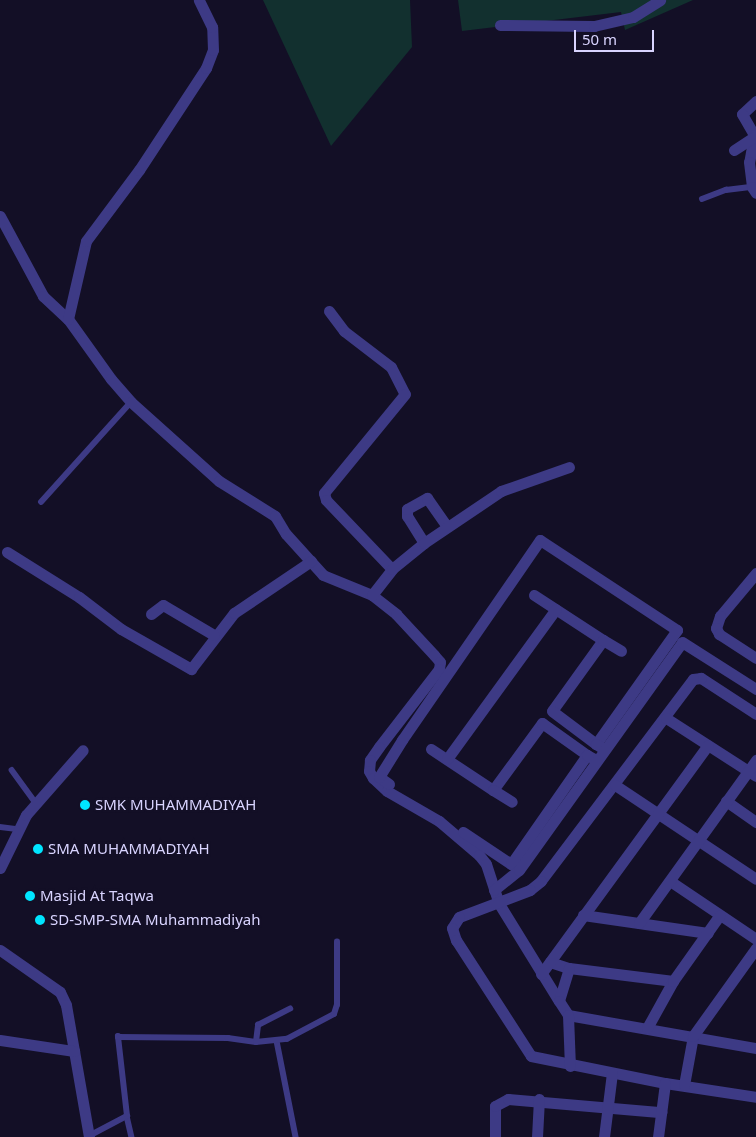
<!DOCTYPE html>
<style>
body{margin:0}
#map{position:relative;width:756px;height:1137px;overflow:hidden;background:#130f26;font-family:"Noto Sans",sans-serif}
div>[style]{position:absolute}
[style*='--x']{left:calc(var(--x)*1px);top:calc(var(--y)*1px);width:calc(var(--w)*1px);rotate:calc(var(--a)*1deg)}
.green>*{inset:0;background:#12302f}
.service>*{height:5.5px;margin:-2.75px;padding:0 2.75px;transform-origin:2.75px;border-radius:2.75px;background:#3d3a85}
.minor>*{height:11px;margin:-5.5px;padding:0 5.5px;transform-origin:5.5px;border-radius:5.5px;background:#3d3a85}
.dots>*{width:14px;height:14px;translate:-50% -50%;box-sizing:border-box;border:2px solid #130f26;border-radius:50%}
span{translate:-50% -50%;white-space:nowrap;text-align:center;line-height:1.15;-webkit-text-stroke:5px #130f26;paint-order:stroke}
.poi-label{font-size:15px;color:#d9d4ff}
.left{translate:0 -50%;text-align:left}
.scale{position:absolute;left:574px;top:30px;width:80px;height:22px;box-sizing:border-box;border:2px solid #d9d4ff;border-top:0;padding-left:6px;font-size:15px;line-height:18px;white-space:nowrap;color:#d9d4ff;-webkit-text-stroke:4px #130f26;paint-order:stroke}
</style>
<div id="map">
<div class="green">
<i style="clip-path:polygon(263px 0,410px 0,412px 47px,331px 146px)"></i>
<i style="clip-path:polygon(458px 0,693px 0,625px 30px,621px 12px,462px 31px)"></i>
</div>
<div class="service">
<i style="--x:702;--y:199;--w:26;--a:-21"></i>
<i style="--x:726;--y:190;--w:26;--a:-7"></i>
<i style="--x:41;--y:502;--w:135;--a:-48"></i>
<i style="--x:12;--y:770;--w:41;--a:54"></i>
<i style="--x:0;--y:827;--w:17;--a:7"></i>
<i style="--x:277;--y:1041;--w:98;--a:78.8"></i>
<i style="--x:256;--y:1042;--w:17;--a:-83"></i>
<i style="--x:258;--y:1025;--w:36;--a:-27"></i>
<i style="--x:127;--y:1116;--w:22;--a:77"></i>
<i style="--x:89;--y:1136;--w:43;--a:-27.8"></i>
<i style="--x:127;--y:1116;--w:80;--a:-96.5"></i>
<i style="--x:118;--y:1037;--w:110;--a:0.5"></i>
<i style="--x:228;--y:1038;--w:28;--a:8"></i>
<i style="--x:256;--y:1042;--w:31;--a:-6"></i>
<i style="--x:287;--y:1039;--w:53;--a:-28"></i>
<i style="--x:334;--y:1014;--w:9;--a:-72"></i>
<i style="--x:337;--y:1005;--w:63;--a:-90"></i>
</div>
<div class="minor">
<i style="--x:500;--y:25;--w:94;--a:0.6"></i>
<i style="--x:594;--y:26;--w:40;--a:-13"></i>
<i style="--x:633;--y:17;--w:32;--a:-32"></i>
<i style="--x:756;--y:101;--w:19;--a:137"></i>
<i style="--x:742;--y:114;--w:24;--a:60"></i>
<i style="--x:754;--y:135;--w:27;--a:100"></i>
<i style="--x:749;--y:162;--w:25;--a:83"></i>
<i style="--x:752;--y:187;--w:7;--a:56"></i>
<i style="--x:734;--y:150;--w:24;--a:-33"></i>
<i style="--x:0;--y:216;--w:91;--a:61.7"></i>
<i style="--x:43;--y:296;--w:34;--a:43"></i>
<i style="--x:68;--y:319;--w:74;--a:54.4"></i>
<i style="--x:111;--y:379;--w:30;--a:49"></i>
<i style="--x:131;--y:402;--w:118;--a:41.9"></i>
<i style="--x:219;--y:481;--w:66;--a:32"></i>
<i style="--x:275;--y:516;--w:21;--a:59"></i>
<i style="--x:286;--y:534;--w:55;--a:47.9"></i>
<i style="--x:323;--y:575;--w:53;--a:22.2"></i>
<i style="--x:372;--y:595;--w:31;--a:38"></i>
<i style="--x:396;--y:614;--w:56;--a:47.2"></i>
<i style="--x:434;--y:655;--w:9;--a:49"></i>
<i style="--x:440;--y:662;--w:7;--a:98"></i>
<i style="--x:439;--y:669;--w:98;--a:127.6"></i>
<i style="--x:379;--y:747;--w:16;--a:125"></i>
<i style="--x:370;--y:760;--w:11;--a:95"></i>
<i style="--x:369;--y:771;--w:8;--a:60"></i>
<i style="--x:373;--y:778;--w:19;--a:43"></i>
<i style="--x:387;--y:791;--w:60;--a:30"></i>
<i style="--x:439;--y:821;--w:52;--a:40.4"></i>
<i style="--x:479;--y:855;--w:11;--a:52"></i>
<i style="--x:486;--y:864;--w:40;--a:72"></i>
<i style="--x:498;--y:902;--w:116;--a:58.4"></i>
<i style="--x:329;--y:311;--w:25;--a:53"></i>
<i style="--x:344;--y:331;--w:59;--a:37.5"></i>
<i style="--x:391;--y:367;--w:30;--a:63"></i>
<i style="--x:405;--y:394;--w:128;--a:129.3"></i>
<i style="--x:324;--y:493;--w:7;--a:74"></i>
<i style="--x:326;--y:500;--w:95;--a:46.3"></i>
<i style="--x:68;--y:319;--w:80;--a:-77"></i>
<i style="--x:86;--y:241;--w:89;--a:-53.3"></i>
<i style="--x:139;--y:170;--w:122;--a:-56.7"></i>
<i style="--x:206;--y:68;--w:19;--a:-69"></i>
<i style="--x:213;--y:50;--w:23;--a:-92"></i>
<i style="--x:212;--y:27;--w:30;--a:-116"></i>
<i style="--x:424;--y:543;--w:32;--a:-122"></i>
<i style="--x:407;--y:516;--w:7;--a:-90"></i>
<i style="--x:407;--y:509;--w:23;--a:-29"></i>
<i style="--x:427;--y:498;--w:35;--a:55"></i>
<i style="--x:7;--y:552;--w:85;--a:32"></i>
<i style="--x:79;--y:597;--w:53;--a:37.3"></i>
<i style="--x:121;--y:629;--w:81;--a:29.7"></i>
<i style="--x:191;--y:669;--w:71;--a:-52.5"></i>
<i style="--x:234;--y:613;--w:93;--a:-34"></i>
<i style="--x:756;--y:573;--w:56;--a:129.9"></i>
<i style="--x:720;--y:616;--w:13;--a:108"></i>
<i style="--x:716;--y:628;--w:7;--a:63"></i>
<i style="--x:719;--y:634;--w:44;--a:33"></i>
<i style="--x:372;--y:595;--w:33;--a:-52"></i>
<i style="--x:392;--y:569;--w:41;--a:-39.1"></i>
<i style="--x:424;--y:543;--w:93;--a:-34"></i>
<i style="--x:501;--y:491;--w:72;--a:-19.4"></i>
<i style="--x:534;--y:595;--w:82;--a:33.1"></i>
<i style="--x:603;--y:640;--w:87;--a:125.7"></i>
<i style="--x:552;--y:711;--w:55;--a:36.9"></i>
<i style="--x:151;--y:614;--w:15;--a:-37"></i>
<i style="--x:163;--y:605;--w:59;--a:30.5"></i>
<i style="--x:603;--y:640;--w:21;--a:31"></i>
<i style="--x:756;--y:714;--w:66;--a:-146.8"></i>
<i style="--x:701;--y:678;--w:8;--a:173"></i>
<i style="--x:693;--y:679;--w:253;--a:127"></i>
<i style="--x:541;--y:881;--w:14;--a:141"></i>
<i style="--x:530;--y:890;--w:76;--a:159.2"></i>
<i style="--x:459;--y:917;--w:13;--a:122"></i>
<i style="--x:452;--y:928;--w:13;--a:72"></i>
<i style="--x:456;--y:940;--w:138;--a:57.1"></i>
<i style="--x:531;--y:1056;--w:137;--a:11.4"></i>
<i style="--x:665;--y:1083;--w:92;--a:8.7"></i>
<i style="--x:666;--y:718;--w:107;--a:32.8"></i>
<i style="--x:431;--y:749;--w:74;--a:33.5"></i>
<i style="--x:493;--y:790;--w:83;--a:-53.8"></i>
<i style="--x:542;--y:723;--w:55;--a:35.4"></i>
<i style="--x:447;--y:759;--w:185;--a:-54"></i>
<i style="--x:389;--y:784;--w:12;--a:-145"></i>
<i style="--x:379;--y:777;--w:44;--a:-58.1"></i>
<i style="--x:402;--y:740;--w:243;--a:-55.4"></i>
<i style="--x:540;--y:540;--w:164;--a:33.3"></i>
<i style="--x:677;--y:630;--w:140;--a:125.4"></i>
<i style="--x:596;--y:744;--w:9;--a:32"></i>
<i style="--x:615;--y:785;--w:169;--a:33.7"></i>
<i style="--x:493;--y:790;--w:22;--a:32"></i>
<i style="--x:726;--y:801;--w:37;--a:35"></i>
<i style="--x:463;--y:832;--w:58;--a:33.7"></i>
<i style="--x:511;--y:864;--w:133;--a:-55.1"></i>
<i style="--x:587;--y:755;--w:10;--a:29"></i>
<i style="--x:0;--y:868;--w:59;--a:-63.9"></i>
<i style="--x:26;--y:815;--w:86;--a:-48.8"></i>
<i style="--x:670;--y:881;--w:104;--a:34"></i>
<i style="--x:494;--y:890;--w:32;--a:-39"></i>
<i style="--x:519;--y:870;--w:280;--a:-54.4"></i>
<i style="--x:682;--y:642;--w:88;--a:32.4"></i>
<i style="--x:583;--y:915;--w:126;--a:8.2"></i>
<i style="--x:639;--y:923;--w:201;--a:-54.3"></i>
<i style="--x:0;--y:950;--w:73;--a:35"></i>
<i style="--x:60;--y:992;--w:14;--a:65"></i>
<i style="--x:66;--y:1005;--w:134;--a:80.1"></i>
<i style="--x:550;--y:962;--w:20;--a:18"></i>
<i style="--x:569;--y:968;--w:105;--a:7.1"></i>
<i style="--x:569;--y:968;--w:34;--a:107"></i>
<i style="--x:559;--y:1001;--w:17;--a:57"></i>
<i style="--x:568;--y:1015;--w:191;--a:10"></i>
<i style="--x:541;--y:974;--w:283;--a:-53.9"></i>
<i style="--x:568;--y:1015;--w:51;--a:87.8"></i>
<i style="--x:647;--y:1028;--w:54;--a:-61"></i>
<i style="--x:673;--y:981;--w:80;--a:-54.7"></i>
<i style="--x:0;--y:1040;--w:75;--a:8.5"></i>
<i style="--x:684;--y:1085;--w:50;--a:-79.6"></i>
<i style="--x:693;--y:1036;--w:108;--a:-54.4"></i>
<i style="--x:495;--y:1137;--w:31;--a:-90"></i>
<i style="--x:495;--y:1106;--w:15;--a:-28"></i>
<i style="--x:508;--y:1099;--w:154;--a:4.9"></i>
<i style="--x:537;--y:1137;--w:38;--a:-87"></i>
<i style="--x:604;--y:1137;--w:64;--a:-82.9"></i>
<i style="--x:658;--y:1137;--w:54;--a:-82.6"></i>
</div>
<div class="dots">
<i style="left:85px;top:805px;background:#00e5ff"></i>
<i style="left:38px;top:849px;background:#00e5ff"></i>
<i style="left:30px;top:896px;background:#00e5ff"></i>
<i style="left:40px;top:920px;background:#00e5ff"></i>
</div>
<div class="poi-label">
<span class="left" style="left:95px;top:805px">SMK MUHAMMADIYAH</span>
<span class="left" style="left:48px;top:849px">SMA MUHAMMADIYAH</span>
<span class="left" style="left:40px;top:896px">Masjid At Taqwa</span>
<span class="left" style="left:50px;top:920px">SD-SMP-SMA Muhammadiyah</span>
</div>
<div class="scale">50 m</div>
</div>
